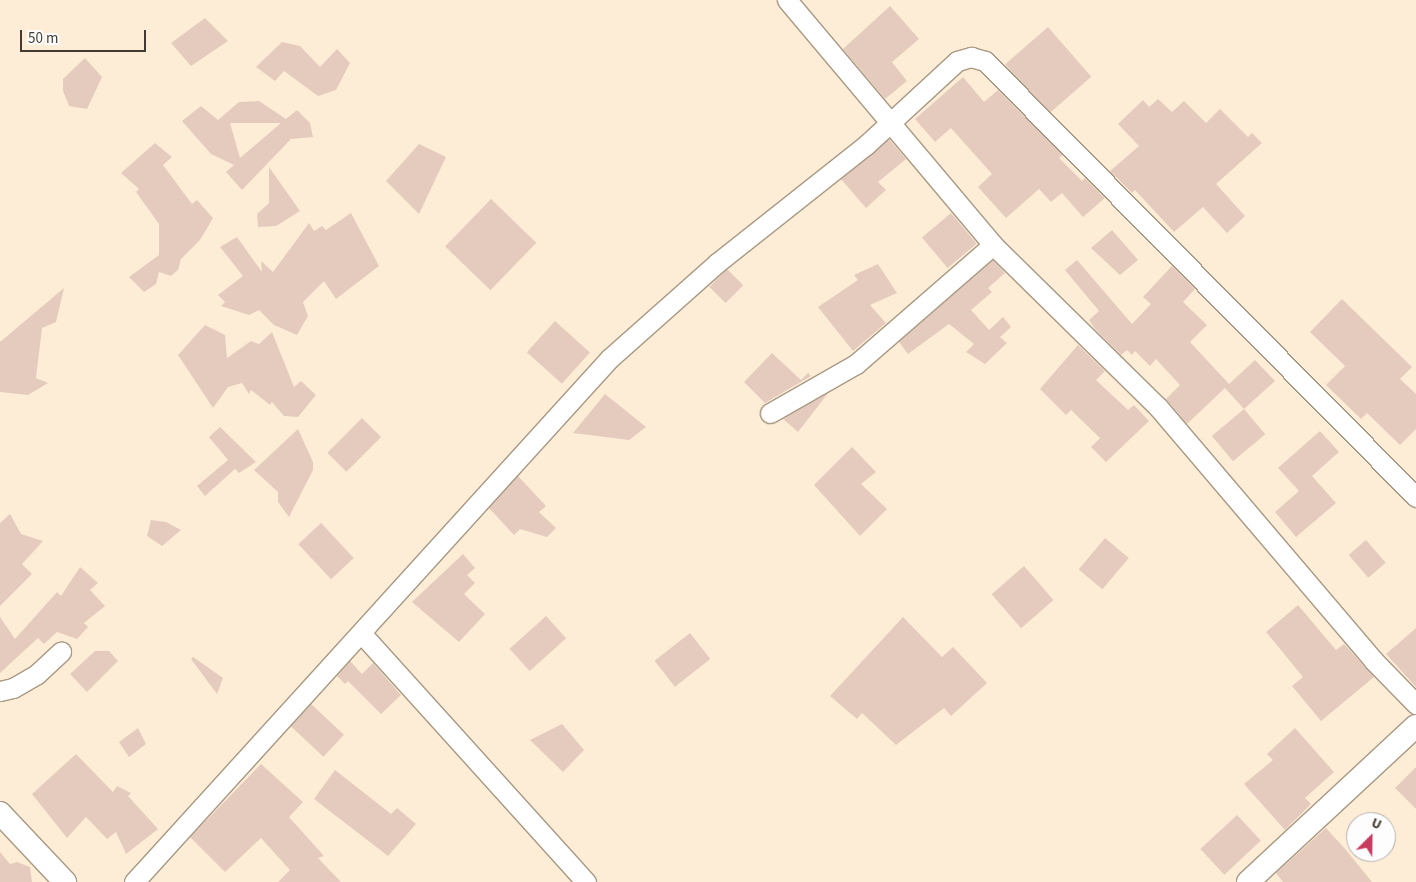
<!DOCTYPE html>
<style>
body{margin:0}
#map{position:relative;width:1416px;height:882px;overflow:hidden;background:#feedd6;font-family:"Source Sans 3",sans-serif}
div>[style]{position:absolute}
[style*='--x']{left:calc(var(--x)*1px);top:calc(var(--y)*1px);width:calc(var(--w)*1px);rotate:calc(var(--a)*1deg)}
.building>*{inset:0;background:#e5cbbe;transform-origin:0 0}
.roads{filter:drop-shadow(1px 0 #a89984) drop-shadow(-1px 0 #a89984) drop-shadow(0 1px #a89984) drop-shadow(0 -1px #a89984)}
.minor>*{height:19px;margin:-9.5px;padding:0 9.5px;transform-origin:9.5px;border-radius:9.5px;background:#fff}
.tertiary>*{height:22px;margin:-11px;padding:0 11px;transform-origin:11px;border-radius:11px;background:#fff}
span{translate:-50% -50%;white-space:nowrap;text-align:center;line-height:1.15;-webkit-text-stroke:4.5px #fdfdfd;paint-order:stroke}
.north{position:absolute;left:1346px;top:812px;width:50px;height:50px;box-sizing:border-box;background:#fdfdfd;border:1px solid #b2afac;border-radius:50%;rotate:23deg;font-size:14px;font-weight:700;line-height:20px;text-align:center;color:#423b32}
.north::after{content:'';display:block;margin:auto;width:18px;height:22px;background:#c93a5f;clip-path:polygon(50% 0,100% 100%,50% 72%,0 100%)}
.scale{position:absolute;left:20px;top:30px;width:126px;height:22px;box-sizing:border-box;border:2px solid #423b32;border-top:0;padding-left:6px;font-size:15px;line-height:18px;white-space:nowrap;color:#423b32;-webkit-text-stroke:4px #fdfdfd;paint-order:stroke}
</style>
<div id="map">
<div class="building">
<i style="clip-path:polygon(890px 6px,919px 39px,892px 62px,907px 81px,885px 99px,843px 49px)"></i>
<i style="clip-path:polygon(205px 18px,228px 41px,191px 66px,171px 43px)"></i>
<i style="left:1048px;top:27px;width:66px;height:57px;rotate:49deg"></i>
<i style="clip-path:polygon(282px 42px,300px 46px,320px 67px,337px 49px,350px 63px,336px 90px,318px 96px,284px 71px,275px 81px,256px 67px)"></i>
<i style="clip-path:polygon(85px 58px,102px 77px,87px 109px,69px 106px,63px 91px,63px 79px)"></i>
<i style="clip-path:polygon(963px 77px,984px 102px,998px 90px,1063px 155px,1059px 158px,1082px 181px,1085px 178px,1105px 198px,1083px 217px,1062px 193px,1051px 202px,1039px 189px,1006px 218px,978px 187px,992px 174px,951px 128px,935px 142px,915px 119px)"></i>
<i style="clip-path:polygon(1158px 99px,1172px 112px,1184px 101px,1206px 123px,1220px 109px,1248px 137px,1252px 133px,1262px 143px,1216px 184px,1245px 216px,1227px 233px,1203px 207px,1174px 232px,1135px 190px,1132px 193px,1110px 171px,1139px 146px,1118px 124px,1143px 100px,1149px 107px)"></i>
<i style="clip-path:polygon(evenodd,259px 101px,286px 119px,297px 110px,310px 123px,313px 137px,291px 139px,242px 190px,226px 172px,234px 165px,211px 154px,182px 121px,201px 106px,218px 120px,239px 102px,259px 101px,230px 123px,281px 123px,240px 158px,230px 123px)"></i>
<i style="clip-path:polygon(889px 139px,906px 159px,878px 182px,886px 190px,866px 208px,841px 179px)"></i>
<i style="clip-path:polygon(155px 143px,172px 157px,163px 165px,192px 204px,197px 200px,213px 218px,200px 240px,181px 259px,178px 270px,171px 276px,159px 272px,156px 284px,144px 292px,129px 277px,159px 255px,159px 224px,136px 192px,139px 189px,121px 173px)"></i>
<i style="clip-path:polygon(419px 144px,446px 157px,419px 214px,386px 181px)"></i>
<i style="clip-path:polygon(269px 167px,300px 211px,276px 226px,258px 227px,257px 214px,269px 203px)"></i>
<i style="left:491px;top:199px;width:63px;height:66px;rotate:44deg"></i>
<i style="clip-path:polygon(351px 213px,379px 266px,336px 299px,324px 281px,303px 302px,308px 316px,297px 335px,274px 325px,259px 310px,249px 315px,221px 306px,225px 302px,218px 295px,243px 276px,220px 247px,237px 237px,262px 272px,261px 261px,273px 272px,309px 223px,314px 231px,322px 226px,326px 230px)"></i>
<i style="left:951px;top:213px;width:40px;height:38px;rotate:50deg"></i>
<i style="clip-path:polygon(1112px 230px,1138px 260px,1120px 275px,1091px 248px)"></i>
<i style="clip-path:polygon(993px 260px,1005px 273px,988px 288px,992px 292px,971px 310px,989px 330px,1003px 317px,1011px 327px,1000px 337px,1007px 343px,985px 364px,966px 352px,974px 344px,949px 324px,908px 354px,899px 342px)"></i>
<i style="clip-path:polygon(1077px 260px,1132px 324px,1151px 304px,1143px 297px,1172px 266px,1195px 289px,1183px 302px,1207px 325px,1190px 342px,1229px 384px,1255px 360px,1275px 381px,1244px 409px,1225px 388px,1187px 424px,1166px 399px,1180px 385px,1156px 359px,1150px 366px,1135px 351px,1132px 355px,1127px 350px,1121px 355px,1095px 329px,1089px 320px,1099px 311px,1065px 270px)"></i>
<i style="clip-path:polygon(878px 264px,897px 293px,870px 305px,886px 323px,853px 351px,818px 307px,858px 280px,854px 275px)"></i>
<i style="left:727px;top:269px;width:23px;height:25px;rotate:45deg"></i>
<i style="clip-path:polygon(64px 288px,56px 322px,42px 328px,36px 378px,48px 383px,28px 395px,0 392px,0 342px)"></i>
<i style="clip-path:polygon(1342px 299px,1412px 367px,1400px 379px,1416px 394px,1416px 429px,1400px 445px,1367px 413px,1361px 419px,1326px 385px,1345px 366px,1310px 332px)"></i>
<i style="left:555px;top:321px;width:47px;height:42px;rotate:42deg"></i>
<i style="clip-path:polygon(205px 325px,225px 335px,227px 358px,251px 341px,259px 344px,272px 332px,294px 387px,301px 381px,316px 395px,298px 417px,284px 416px,272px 402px,270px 405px,251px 390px,249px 394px,242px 383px,228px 387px,213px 408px,178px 355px)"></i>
<i style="clip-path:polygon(1078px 345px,1105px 371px,1096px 380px,1128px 410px,1134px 405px,1149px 421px,1106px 462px,1091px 447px,1100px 438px,1071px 410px,1066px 415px,1040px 389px)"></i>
<i style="clip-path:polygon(772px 353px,801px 380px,808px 373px,811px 376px,765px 403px,744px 382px)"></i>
<i style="clip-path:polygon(829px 392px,798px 432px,783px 419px)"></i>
<i style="clip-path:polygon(605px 394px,630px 414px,646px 427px,629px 440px,573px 433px)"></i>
<i style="left:1244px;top:409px;width:33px;height:42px;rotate:50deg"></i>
<i style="left:362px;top:418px;width:27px;height:49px;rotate:45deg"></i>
<i style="clip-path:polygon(220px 427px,256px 462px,239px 473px,235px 469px,205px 496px,197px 486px,228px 460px,209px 437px)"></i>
<i style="clip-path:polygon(298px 429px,313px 462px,313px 470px,289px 517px,278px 502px,278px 492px,254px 470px)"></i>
<i style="clip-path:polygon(1320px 431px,1339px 452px,1312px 476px,1336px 503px,1296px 537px,1275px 512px,1299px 491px,1278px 468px)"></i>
<i style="clip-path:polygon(852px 447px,876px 472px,861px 484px,887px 509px,860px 536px,814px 485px)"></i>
<i style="clip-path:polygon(518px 476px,546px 506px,539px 512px,556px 528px,547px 537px,520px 529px,514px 535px,489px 508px)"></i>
<i style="clip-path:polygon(10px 514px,21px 534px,43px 541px,22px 564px,32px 574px,0 606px,0 523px)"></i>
<i style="clip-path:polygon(151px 520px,166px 522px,181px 530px,162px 546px,147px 536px)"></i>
<i style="left:321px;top:523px;width:48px;height:31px;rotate:47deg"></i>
<i style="left:1105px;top:538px;width:31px;height:41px;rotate:40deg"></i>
<i style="left:1366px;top:540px;width:30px;height:23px;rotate:49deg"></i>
<i style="clip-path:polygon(463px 554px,475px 568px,467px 575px,475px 583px,464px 594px,485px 614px,459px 642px,412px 602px)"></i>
<i style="left:1024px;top:566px;width:45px;height:43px;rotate:49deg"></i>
<i style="clip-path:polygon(80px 567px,98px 583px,90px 590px,105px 606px,84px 623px,88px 627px,77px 639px,57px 632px,44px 644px,38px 638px,0 673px,0 617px,15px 639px,57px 592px,61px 596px)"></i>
<i style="clip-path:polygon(1298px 605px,1336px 650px,1344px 644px,1374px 677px,1321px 721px,1292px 686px,1303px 677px,1266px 632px)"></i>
<i style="left:546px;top:616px;width:30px;height:49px;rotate:48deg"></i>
<i style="clip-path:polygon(903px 617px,942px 657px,953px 647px,987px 683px,951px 716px,944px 708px,896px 745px,862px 713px,857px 719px,830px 696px)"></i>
<i style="clip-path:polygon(1416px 628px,1416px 687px,1386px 654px)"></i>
<i style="left:690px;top:633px;width:33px;height:45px;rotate:52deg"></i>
<i style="clip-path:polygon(95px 651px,109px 651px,118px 661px,87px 692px,70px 674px)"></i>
<i style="clip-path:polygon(193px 657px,223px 678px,217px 694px,191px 659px)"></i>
<i style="clip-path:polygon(350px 661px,362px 674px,373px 663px,401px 695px,381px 714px,348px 681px,345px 684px,337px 676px)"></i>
<i style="left:311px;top:704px;width:45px;height:30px;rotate:43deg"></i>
<i style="clip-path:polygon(562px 724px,584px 750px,563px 772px,530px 740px)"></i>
<i style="clip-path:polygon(138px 728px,146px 744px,129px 757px,119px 742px)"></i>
<i style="clip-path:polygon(1295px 728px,1334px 772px,1305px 798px,1311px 804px,1285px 830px,1244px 784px,1273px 760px,1267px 754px)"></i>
<i style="clip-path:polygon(76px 754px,113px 792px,117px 786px,131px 793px,128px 796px,158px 829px,126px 854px,116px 832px,107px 839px,86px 817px,67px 838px,32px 794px)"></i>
<i style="clip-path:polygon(261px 764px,303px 802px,289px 817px,324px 856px,318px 858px,341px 882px,278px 882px,290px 870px,261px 838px,225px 872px,190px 837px)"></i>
<i style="clip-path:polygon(1416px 767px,1416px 809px,1395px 788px)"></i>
<i style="clip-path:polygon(335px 770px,391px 814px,397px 808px,416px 824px,388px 856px,314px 799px)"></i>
<i style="left:1237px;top:815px;width:35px;height:50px;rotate:47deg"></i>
<i style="clip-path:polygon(1326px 828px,1346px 850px,1372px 882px,1283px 882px,1276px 873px)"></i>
<i style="clip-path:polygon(0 852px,10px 864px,17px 862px,30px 867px,32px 882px,0 882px)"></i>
</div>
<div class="roads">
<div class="minor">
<i style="--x:787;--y:0;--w:320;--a:49.9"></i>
<i style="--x:993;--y:245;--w:231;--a:44.5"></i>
<i style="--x:1158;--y:407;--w:332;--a:49.6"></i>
<i style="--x:1373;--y:660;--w:62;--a:45.7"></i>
<i style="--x:770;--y:413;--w:99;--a:-29.7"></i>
<i style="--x:856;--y:364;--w:181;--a:-41"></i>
<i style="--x:361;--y:633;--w:336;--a:47.9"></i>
<i style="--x:0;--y:691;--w:13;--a:-13"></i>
<i style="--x:13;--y:688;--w:28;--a:-30"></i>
<i style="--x:37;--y:674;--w:33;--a:-43"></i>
<i style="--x:134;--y:882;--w:708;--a:-47.75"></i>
<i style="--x:610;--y:358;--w:143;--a:-41.6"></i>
<i style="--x:717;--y:263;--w:190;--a:-38.4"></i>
<i style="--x:866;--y:145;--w:124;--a:-42.7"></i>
<i style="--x:957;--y:61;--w:15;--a:-16"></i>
<i style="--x:971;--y:57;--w:15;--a:16"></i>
<i style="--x:985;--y:61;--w:613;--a:45.33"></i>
</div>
<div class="tertiary">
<i style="--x:0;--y:813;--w:95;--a:46.7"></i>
<i style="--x:1248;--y:882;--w:229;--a:-42.9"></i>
</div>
</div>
<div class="north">U</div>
<div class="scale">50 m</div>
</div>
